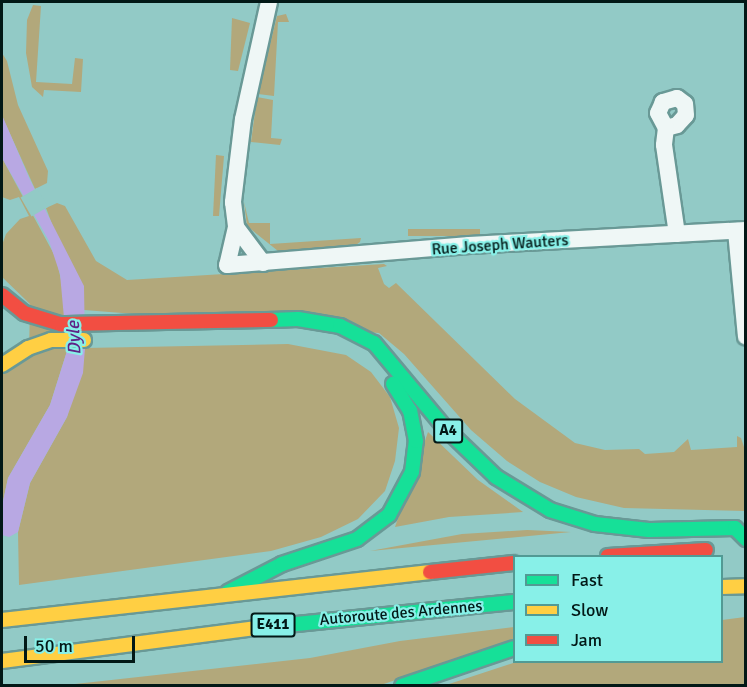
<!DOCTYPE html>
<style>
body{margin:0}
#map{position:relative;width:747px;height:687px;overflow:hidden;background:#92cac6;font-family:Signika,sans-serif}
div>[style]{position:absolute}
[style*='--x']{left:calc(var(--x)*1px);top:calc(var(--y)*1px);width:calc(var(--w)*1px);rotate:calc(var(--a)*1deg)}
.green>*{inset:0;background:#b2a87b;transform-origin:0 0}
.water>*{inset:0;background:#b8a8e3}
.pier>*{inset:0;background:#92cac6;transform-origin:0 0}
.roads{filter:drop-shadow(2px 0 #699996) drop-shadow(-2px 0 #699996) drop-shadow(0 2px #699996) drop-shadow(0 -2px #699996)}
.street>*{height:16px;margin:-8px;padding:0 8px;transform-origin:8px;border-radius:8px;background:#eff7f6}
.fast>*{height:14px;margin:-7px;padding:0 7px;transform-origin:7px;border-radius:7px;background:#16e098}
.slow>*{height:14px;margin:-7px;padding:0 7px;transform-origin:7px;border-radius:7px;background:#ffcf43}
.jam>*{height:14px;margin:-7px;padding:0 7px;transform-origin:7px;border-radius:7px;background:#f24e42}
span{translate:-50% -50%;white-space:nowrap;text-align:center;line-height:1.15;-webkit-text-stroke:4.5px #88f0e8;paint-order:stroke}
.shield-label span{padding:2px 4px;background:#88f0e8;border:2px solid;border-radius:4px;-webkit-text-stroke-width:0}
.shield-label{font-size:15px;color:#021816;font-weight:700}
.street-label{font-size:16px;color:#021816}
.water-label{font-size:18px;color:#5f2286;font-style:italic}
.frame{position:absolute;inset:0;border:3px solid #021816;pointer-events:none}
.legend{position:absolute;left:513px;top:555px;width:210px;height:108px;box-sizing:border-box;background:#88f0e8;border:2px solid #529a94;margin:0;padding:8px 10px;list-style:none;font-size:18px;color:#021816}
.legend li{display:flex;align-items:center;gap:12px;height:30px}
.legend b{width:30px;border:2px solid #529a94}
.scale{position:absolute;left:24px;top:636px;width:111px;height:27px;box-sizing:border-box;border:3px solid #021816;border-top:0;padding-left:8px;font-size:18px;line-height:21px;white-space:nowrap;color:#021816;-webkit-text-stroke:4px #88f0e8;paint-order:stroke}
</style>
<div id="map">
<div class="green">
<i style="clip-path:polygon(33px 5px,41px 6px,36px 82px,72px 84px,75px 58px,83px 59px,81px 92px,44px 90px,43px 97px,32px 87px,26px 53px,27px 20px)"></i>
<i style="clip-path:polygon(286px 14px,289px 22px,278px 22px,274px 96px,258px 94px,277px 16px)"></i>
<i style="clip-path:polygon(232px 18px,250px 23px,238px 71px,230px 70px)"></i>
<i style="clip-path:polygon(2px 53px,7px 61px,18px 105px,48px 171px,47px 183px,35px 189px,2px 116px)"></i>
<i style="clip-path:polygon(257px 97px,273px 100px,271px 138px,282px 139px,280px 145px,251px 142px)"></i>
<i style="clip-path:polygon(216px 155px,224px 156px,219px 216px,213px 216px)"></i>
<i style="clip-path:polygon(2px 158px,56px 258px,64px 293px,67px 351px,50px 405px,8px 478px,2px 506px,2px 373px,29px 354px,30px 304px,2px 277px,2px 245px,6px 234px,20px 219px,29px 216px,19px 197px,10px 200px,2px 197px)"></i>
<i style="clip-path:polygon(244px 202px,249px 223px,270px 223px,270px 244px,361px 238px,360px 242px,353px 247px,278px 251px,247px 226px)"></i>
<i style="clip-path:polygon(57px 203px,65px 206px,96px 261px,127px 280px,384px 264px,387px 266px,378px 268px,384px 284px,389px 288px,396px 283px,515px 399px,575px 443px,605px 450px,639px 449px,645px 454px,674px 452px,688px 439px,691px 450px,737px 447px,737px 436px,741px 438px,745px 450px,745px 511px,624px 508px,576px 497px,540px 482px,507px 461px,471px 430px,404px 354px,379px 333px,84px 310px,46px 208px)"></i>
<i style="left:480px;top:229px;width:7px;height:72px;rotate:90deg"></i>
<i style="clip-path:polygon(288px 344px,346px 355px,371px 372px,390px 397px,399px 428px,395px 461px,385px 491px,358px 519px,321px 537px,271px 551px,19px 585px,18px 532px,30px 483px,67px 417px,85px 348px)"></i>
<i style="clip-path:polygon(428px 432px,478px 480px,523px 512px,449px 517px,395px 527px)"></i>
<i style="clip-path:polygon(527px 530px,571px 532px,370px 551px,462px 534px)"></i>
<i style="clip-path:polygon(745px 617px,745px 685px,443px 686px,516px 662px,722px 662px,722px 620px)"></i>
<i style="clip-path:polygon(514px 627px,514px 639px,381px 685px,57px 686px,310px 658px,400px 641px)"></i>
</div>
<div class="water">
<i style="clip-path:polygon(2px 115px,30px 180px,84px 286px,85px 348px,83px 373px,67px 417px,30px 483px,18px 532px,9px 537px,2px 535px,2px 506px,8px 478px,50px 405px,67px 351px,60px 274px,49px 241px,2px 158px)"></i>
</div>
<div class="pier">
<i style="left:37px;top:188px;width:22px;height:19px;rotate:60deg"></i>
</div>
<div class="roads">
<div class="street">
<i style="--x:269;--y:2;--w:120;--a:102.5"></i>
<i style="--x:243;--y:119;--w:84;--a:96.9"></i>
<i style="--x:233;--y:202;--w:25;--a:83"></i>
<i style="--x:236;--y:227;--w:39;--a:103"></i>
<i style="--x:227;--y:265;--w:243;--a:-4.7"></i>
<i style="--x:469;--y:245;--w:277;--a:-3.1"></i>
<i style="--x:666;--y:128;--w:11;--a:-15"></i>
<i style="--x:677;--y:125;--w:13;--a:-48"></i>
<i style="--x:686;--y:115;--w:11;--a:-95"></i>
<i style="--x:685;--y:104;--w:10;--a:-143"></i>
<i style="--x:677;--y:98;--w:15;--a:164"></i>
<i style="--x:663;--y:102;--w:12;--a:114"></i>
<i style="--x:658;--y:113;--w:17;--a:62"></i>
<i style="--x:666;--y:128;--w:17;--a:97"></i>
<i style="--x:664;--y:145;--w:90;--a:81.7"></i>
<i style="--x:236;--y:227;--w:45;--a:53.1"></i>
<i style="--x:736;--y:231;--w:106;--a:84.6"></i>
</div>
<div class="fast">
<i style="--x:271;--y:320;--w:27;--a:-2"></i>
<i style="--x:298;--y:319;--w:43;--a:9.5"></i>
<i style="--x:340;--y:326;--w:38;--a:27"></i>
<i style="--x:374;--y:343;--w:112;--a:50.1"></i>
<i style="--x:446;--y:429;--w:69;--a:43.8"></i>
<i style="--x:496;--y:477;--w:63;--a:31.4"></i>
<i style="--x:550;--y:510;--w:47;--a:17.3"></i>
<i style="--x:595;--y:524;--w:54;--a:6.3"></i>
<i style="--x:649;--y:530;--w:86;--a:-1.3"></i>
<i style="--x:735;--y:528;--w:16;--a:45"></i>
<i style="--x:228;--y:592;--w:61;--a:-27.4"></i>
<i style="--x:282;--y:564;--w:79;--a:-18.4"></i>
<i style="--x:357;--y:539;--w:40;--a:-37"></i>
<i style="--x:389;--y:515;--w:49;--a:-61.9"></i>
<i style="--x:412;--y:472;--w:31;--a:-83"></i>
<i style="--x:416;--y:441;--w:31;--a:-101"></i>
<i style="--x:410;--y:411;--w:32;--a:-122"></i>
<i style="--x:257;--y:628;--w:258;--a:-5.8"></i>
<i style="--x:402;--y:686;--w:118;--a:-18.7"></i>
</div>
<div class="slow">
<i style="--x:2;--y:365;--w:31;--a:-33"></i>
<i style="--x:28;--y:348;--w:24;--a:-19"></i>
<i style="--x:51;--y:340;--w:33;--a:0"></i>
<i style="--x:722;--y:587;--w:24;--a:-2"></i>
<i style="--x:2;--y:620;--w:431;--a:-6.4"></i>
<i style="--x:2;--y:661;--w:257;--a:-7.4"></i>
</div>
<div class="jam">
<i style="--x:2;--y:295;--w:28;--a:39"></i>
<i style="--x:24;--y:313;--w:39;--a:17"></i>
<i style="--x:61;--y:324;--w:210;--a:-1.1"></i>
<i style="--x:608;--y:556;--w:98;--a:-3.5"></i>
<i style="--x:430;--y:572;--w:84;--a:-6.1"></i>
</div>
</div>
<div class="shield-label">
<span style="left:448px;top:431px">A4</span>
<span style="left:273px;top:625px">E411</span>
</div>
<div class="street-label">
<span style="left:500px;top:245px;rotate:-4deg">Rue Joseph Wauters</span>
<span style="left:401px;top:613px;rotate:-5deg">Autoroute des Ardennes</span>
</div>
<div class="water-label">
<span style="left:74px;top:338px;rotate:-93deg">Dyle</span>
</div>
<div class="frame"></div>
<ul class="legend">
<li><b style="height:8px;background:#16e098"></b>Fast</li>
<li><b style="height:8px;background:#ffcf43"></b>Slow</li>
<li><b style="height:8px;background:#f24e42"></b>Jam</li>
</ul>
<div class="scale">50 m</div>
</div>
